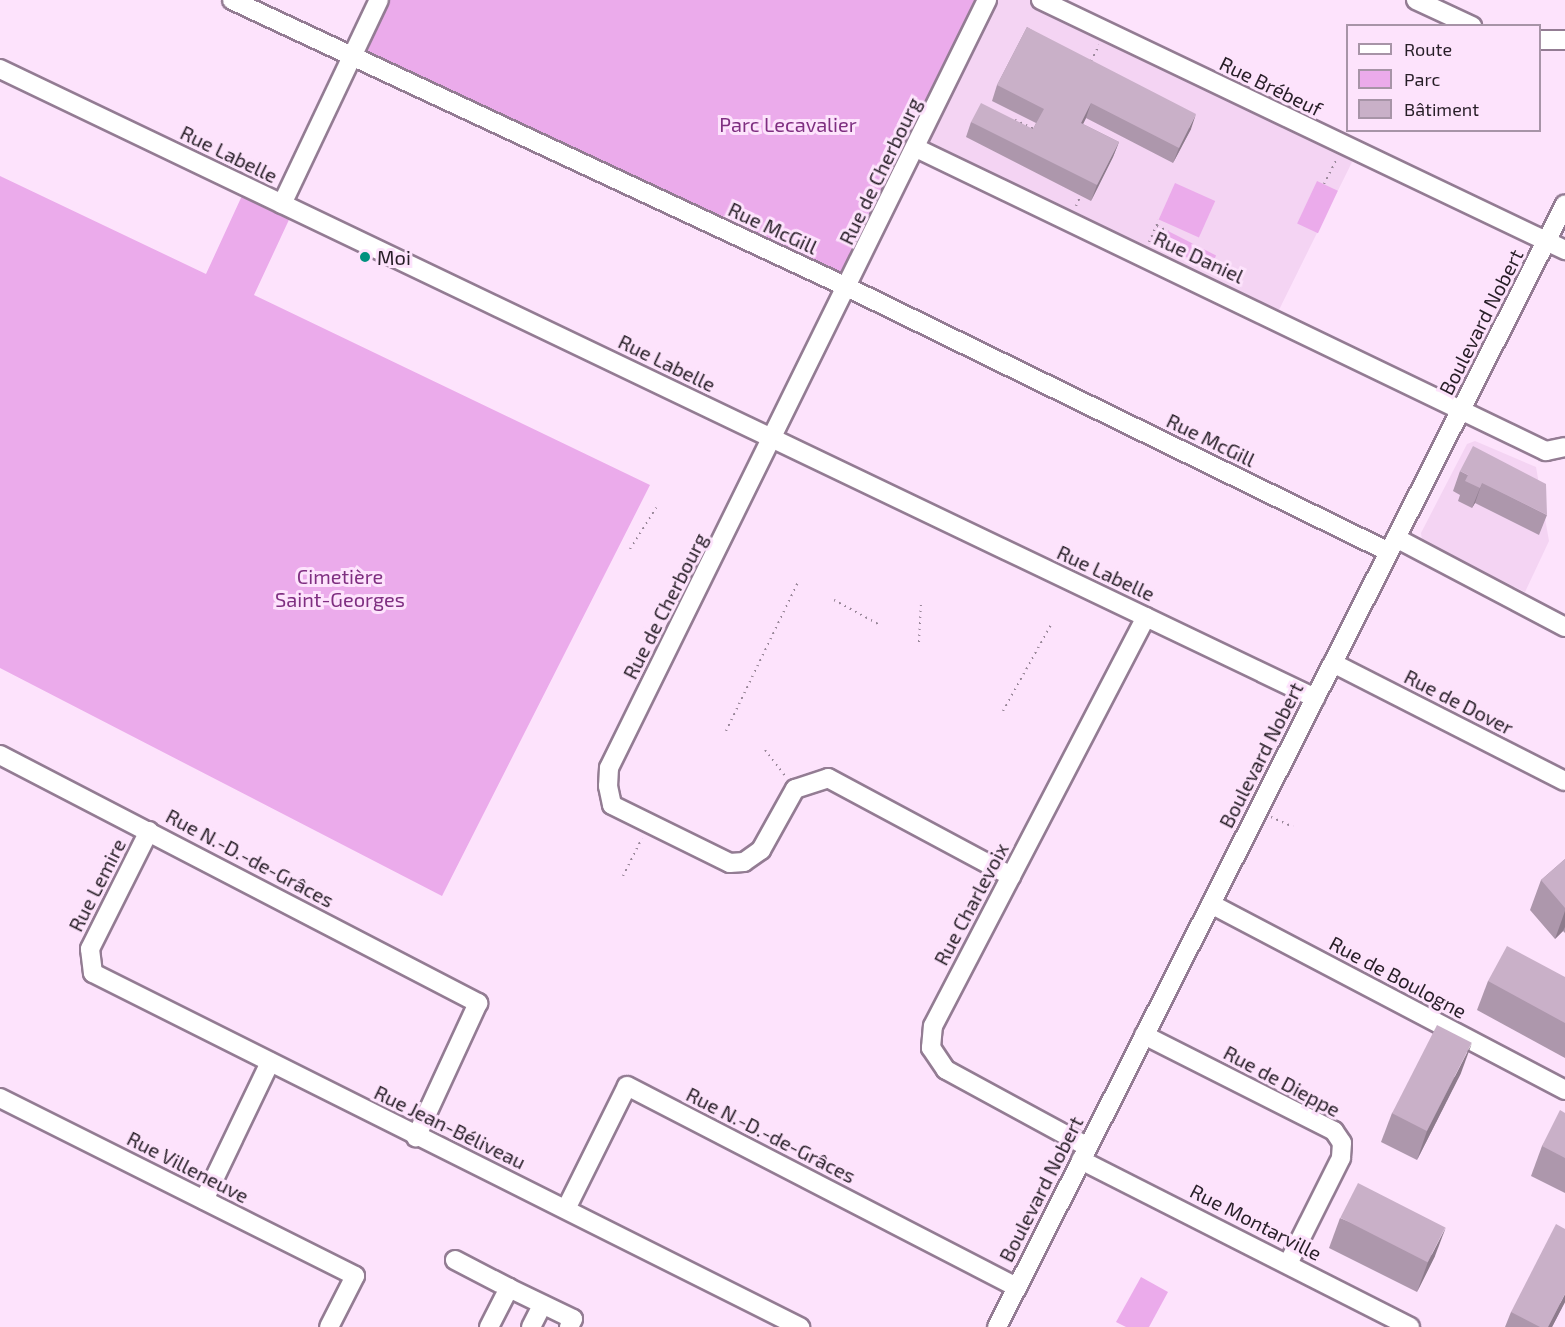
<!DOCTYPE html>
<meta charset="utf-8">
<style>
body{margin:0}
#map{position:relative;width:1565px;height:1327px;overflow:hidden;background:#fde3fc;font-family:"Exo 2",sans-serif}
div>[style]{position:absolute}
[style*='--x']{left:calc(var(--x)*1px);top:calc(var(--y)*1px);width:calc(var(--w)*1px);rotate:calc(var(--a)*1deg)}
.built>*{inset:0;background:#f4d4f3}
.green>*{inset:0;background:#ebabeb;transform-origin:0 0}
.path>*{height:2px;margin-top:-1px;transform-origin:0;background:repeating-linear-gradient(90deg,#998799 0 1.5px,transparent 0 6px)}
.roads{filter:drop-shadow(2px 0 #937c93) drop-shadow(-2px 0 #937c93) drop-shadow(0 2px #937c93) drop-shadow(0 -2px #937c93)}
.minor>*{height:18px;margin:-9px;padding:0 9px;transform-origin:9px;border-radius:9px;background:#fff}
.wall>*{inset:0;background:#ad97ac}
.shaded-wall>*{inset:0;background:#8d7b8c}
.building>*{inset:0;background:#c9b0c8;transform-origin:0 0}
.dots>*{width:16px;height:16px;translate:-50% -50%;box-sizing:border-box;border:3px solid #fde3fc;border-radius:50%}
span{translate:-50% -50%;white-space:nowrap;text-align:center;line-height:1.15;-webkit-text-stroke:6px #fde3fc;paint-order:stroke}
.street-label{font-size:20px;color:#271e27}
.park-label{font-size:20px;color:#7f2f81}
.poi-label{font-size:20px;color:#271e27}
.left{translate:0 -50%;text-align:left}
.legend{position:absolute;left:1346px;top:24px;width:195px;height:108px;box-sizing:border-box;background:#fde3fc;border:2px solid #a794a7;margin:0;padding:8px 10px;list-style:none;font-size:18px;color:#271e27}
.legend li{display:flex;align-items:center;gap:12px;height:30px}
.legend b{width:30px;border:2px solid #a794a7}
</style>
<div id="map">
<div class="built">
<i style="clip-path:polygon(987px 0,1041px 0,1357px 152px,1275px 318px,916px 148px)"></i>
<i style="clip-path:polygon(1475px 441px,1536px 467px,1549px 541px,1525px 592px,1422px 541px,1421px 533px,1467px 444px)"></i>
</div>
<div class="green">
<i style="clip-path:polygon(379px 0,987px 0,849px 288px,352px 57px)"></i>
<i style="clip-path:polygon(0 176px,206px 274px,246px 187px,294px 209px,254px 295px,650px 485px,442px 896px,0 668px)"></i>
<i style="left:1317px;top:181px;width:23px;height:47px;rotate:25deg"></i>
<i style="left:1175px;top:183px;width:44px;height:40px;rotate:24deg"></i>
<i style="left:1168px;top:231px;width:54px;height:15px;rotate:27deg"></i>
<i style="clip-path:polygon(1141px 1277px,1168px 1292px,1149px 1327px,1126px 1327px,1116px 1322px)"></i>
</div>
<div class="path">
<i style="--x:1091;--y:61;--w:18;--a:-63"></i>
<i style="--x:1015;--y:120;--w:21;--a:25"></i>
<i style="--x:898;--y:124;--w:9;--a:13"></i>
<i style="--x:1324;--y:184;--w:27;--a:-63"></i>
<i style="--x:1076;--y:206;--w:12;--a:-66"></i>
<i style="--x:1157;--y:226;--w:12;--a:24"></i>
<i style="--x:1149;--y:242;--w:24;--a:-66"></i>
<i style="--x:630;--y:549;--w:49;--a:-57.6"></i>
<i style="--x:834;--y:600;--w:52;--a:28.5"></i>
<i style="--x:919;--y:642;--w:38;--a:-87"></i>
<i style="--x:1003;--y:711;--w:101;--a:-60.9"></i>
<i style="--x:726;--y:731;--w:165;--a:-64.2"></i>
<i style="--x:765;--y:750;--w:34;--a:52"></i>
<i style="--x:1271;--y:817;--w:24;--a:24"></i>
<i style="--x:623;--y:876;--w:42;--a:-63.4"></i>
</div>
<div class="roads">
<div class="minor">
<i style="--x:232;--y:0;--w:681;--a:25.02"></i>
<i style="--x:849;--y:288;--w:601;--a:26.05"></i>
<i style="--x:987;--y:0;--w:856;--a:116.21"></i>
<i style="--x:609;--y:768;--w:18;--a:93"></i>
<i style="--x:608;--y:786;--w:19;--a:78"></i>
<i style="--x:612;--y:805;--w:131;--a:26.2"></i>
<i style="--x:730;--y:863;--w:14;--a:-4"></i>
<i style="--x:744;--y:862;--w:21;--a:-35"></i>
<i style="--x:761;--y:850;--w:70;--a:-60.9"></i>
<i style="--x:795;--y:789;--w:35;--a:-18"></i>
<i style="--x:828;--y:778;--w:208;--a:28.2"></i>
<i style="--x:1041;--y:0;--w:581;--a:25.51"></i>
<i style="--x:1416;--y:0;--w:62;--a:24.9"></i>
<i style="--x:1540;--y:40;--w:25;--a:0"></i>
<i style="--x:0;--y:69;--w:1458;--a:25.56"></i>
<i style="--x:916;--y:148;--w:699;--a:25.69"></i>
<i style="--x:1546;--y:451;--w:19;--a:-12"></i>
<i style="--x:282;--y:204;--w:226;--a:-64.6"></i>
<i style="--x:1396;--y:538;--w:191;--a:27.8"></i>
<i style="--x:1333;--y:663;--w:260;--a:27"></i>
<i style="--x:0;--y:755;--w:539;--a:27.42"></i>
<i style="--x:478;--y:1003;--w:148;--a:114.8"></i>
<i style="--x:149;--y:831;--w:132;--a:116.6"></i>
<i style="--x:90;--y:949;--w:24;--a:83"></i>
<i style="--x:93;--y:973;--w:791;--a:26.6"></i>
<i style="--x:1211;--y:904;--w:400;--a:27.7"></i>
<i style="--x:1144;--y:1035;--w:213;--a:26.8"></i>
<i style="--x:1334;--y:1131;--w:14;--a:56"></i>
<i style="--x:1342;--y:1143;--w:15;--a:94"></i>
<i style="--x:1341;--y:1158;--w:116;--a:116.6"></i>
<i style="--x:0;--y:1098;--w:397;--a:26.6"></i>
<i style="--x:355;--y:1276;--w:57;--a:117"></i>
<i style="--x:1088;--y:1147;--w:162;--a:-151.5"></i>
<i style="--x:946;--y:1070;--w:27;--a:-124"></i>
<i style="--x:931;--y:1048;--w:22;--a:-85"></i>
<i style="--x:933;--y:1026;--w:461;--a:-62.5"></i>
<i style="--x:1081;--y:1160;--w:369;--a:26.9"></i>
<i style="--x:204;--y:1200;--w:153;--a:-64.4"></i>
<i style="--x:566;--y:1209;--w:137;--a:-63.6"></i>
<i style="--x:627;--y:1086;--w:439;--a:27.3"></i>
<i style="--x:455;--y:1260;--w:61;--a:27.4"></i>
<i style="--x:489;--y:1327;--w:44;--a:-62.9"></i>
<i style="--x:509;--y:1288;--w:71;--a:25.8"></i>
<i style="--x:573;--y:1319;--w:9;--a:117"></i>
<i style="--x:531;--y:1327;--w:25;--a:-63"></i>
<i style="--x:997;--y:1327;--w:1258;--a:-63.17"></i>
</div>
</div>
<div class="wall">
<i style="clip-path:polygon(1027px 27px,1191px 129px,1173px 163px,1086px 118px,1083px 124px,1119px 142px,1113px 157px,1091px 201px,966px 137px,971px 122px,1033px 129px,1036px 123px,992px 101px,997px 85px)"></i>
<i style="clip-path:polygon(1460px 471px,1547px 515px,1539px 535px,1475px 503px,1472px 508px,1458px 501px,1460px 495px,1453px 491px)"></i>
<i style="clip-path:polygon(1565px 859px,1565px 933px,1563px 931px,1555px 939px,1530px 910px,1541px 880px)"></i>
<i style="clip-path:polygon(1565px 977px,1565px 1058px,1477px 1010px,1488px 981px)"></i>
<i style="clip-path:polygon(1461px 1073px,1417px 1160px,1381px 1142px,1392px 1113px)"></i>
<i style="clip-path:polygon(1565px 1113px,1565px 1193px,1531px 1176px,1542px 1146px)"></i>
<i style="clip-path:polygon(1340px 1218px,1435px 1256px,1417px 1292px,1329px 1248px)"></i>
<i style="clip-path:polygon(1565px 1302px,1552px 1327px,1505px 1327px,1511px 1312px)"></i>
</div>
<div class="shaded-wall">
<i style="clip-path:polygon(1091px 103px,1086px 118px,1076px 138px,1081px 123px)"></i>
<i style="clip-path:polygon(1196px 114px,1191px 129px,1173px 163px,1179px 148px)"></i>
<i style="clip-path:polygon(1119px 142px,1113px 157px,1091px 201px,1097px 185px)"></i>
<i style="clip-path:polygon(1482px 483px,1475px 503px,1472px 508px)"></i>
<i style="clip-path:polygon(1565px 911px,1565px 927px,1563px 931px,1555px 939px)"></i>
<i style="clip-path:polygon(1472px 1043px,1461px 1073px,1417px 1160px,1427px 1131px)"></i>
<i style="clip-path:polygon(1446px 1227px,1435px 1256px,1417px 1292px,1428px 1262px)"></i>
<i style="clip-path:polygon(1565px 1294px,1565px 1302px,1552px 1327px,1548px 1327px)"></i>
</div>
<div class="building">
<i style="clip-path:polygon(1027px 27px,1196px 114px,1179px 148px,1091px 103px,1081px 123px,1119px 142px,1097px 185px,971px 122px,981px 103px,1033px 129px,1044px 109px,997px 85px)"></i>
<i style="clip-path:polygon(1473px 446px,1546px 484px,1547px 515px,1482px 483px,1480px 488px,1465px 481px,1468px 475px,1460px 471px)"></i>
<i style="clip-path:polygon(1565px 859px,1565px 908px,1541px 880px)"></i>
<i style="clip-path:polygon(1507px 946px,1565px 977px,1565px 1023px,1488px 981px)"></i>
<i style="left:1437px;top:1025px;width:39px;height:99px;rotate:27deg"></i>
<i style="clip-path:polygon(1560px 1110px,1565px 1113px,1565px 1158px,1542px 1146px)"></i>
<i style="left:1358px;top:1183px;width:98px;height:39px;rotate:27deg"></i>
<i style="clip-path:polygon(1556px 1224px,1565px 1229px,1565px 1294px,1548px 1327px,1540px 1327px,1511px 1312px)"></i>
</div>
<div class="dots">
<i style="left:365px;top:257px;background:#00917e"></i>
</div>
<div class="street-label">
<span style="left:1271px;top:86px;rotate:26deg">Rue Brébeuf</span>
<span style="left:229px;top:154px;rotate:26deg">Rue Labelle</span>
<span style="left:880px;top:171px;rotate:-64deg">Rue de Cherbourg</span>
<span style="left:773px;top:228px;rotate:25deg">Rue McGill</span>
<span style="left:1199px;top:257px;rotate:25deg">Rue Daniel</span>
<span style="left:1481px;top:322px;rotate:-63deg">Boulevard Nobert</span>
<span style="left:667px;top:363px;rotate:26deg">Rue Labelle</span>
<span style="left:1211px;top:440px;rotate:26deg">Rue McGill</span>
<span style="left:1106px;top:573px;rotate:25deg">Rue Labelle</span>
<span style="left:665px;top:606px;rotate:-63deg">Rue de Cherbourg</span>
<span style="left:1459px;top:702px;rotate:27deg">Rue de Dover</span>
<span style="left:1261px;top:755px;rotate:-63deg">Boulevard Nobert</span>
<span style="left:250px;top:858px;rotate:28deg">Rue N.-D.-de-Grâces</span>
<span style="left:97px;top:885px;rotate:-63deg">Rue Lemire</span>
<span style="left:971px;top:904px;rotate:-62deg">Rue Charlevoix</span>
<span style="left:1398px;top:977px;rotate:28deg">Rue de Boulogne</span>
<span style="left:1282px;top:1081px;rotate:28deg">Rue de Dieppe</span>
<span style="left:450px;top:1127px;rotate:26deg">Rue Jean-Béliveau</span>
<span style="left:771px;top:1135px;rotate:27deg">Rue N.-D.-de-Grâces</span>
<span style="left:188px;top:1167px;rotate:27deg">Rue Villeneuve</span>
<span style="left:1041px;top:1189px;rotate:-63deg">Boulevard Nobert</span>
<span style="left:1256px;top:1222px;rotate:27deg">Rue Montarville</span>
</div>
<div class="park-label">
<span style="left:788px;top:124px">Parc Lecavalier</span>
<span style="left:340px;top:588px">Cimetière<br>Saint-Georges</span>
</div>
<div class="poi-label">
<span class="left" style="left:377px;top:257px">Moi</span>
</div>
<ul class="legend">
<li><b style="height:8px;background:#fff"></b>Route</li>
<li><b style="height:16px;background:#ebabeb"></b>Parc</li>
<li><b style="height:16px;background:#c9b0c8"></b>Bâtiment</li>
</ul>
</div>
